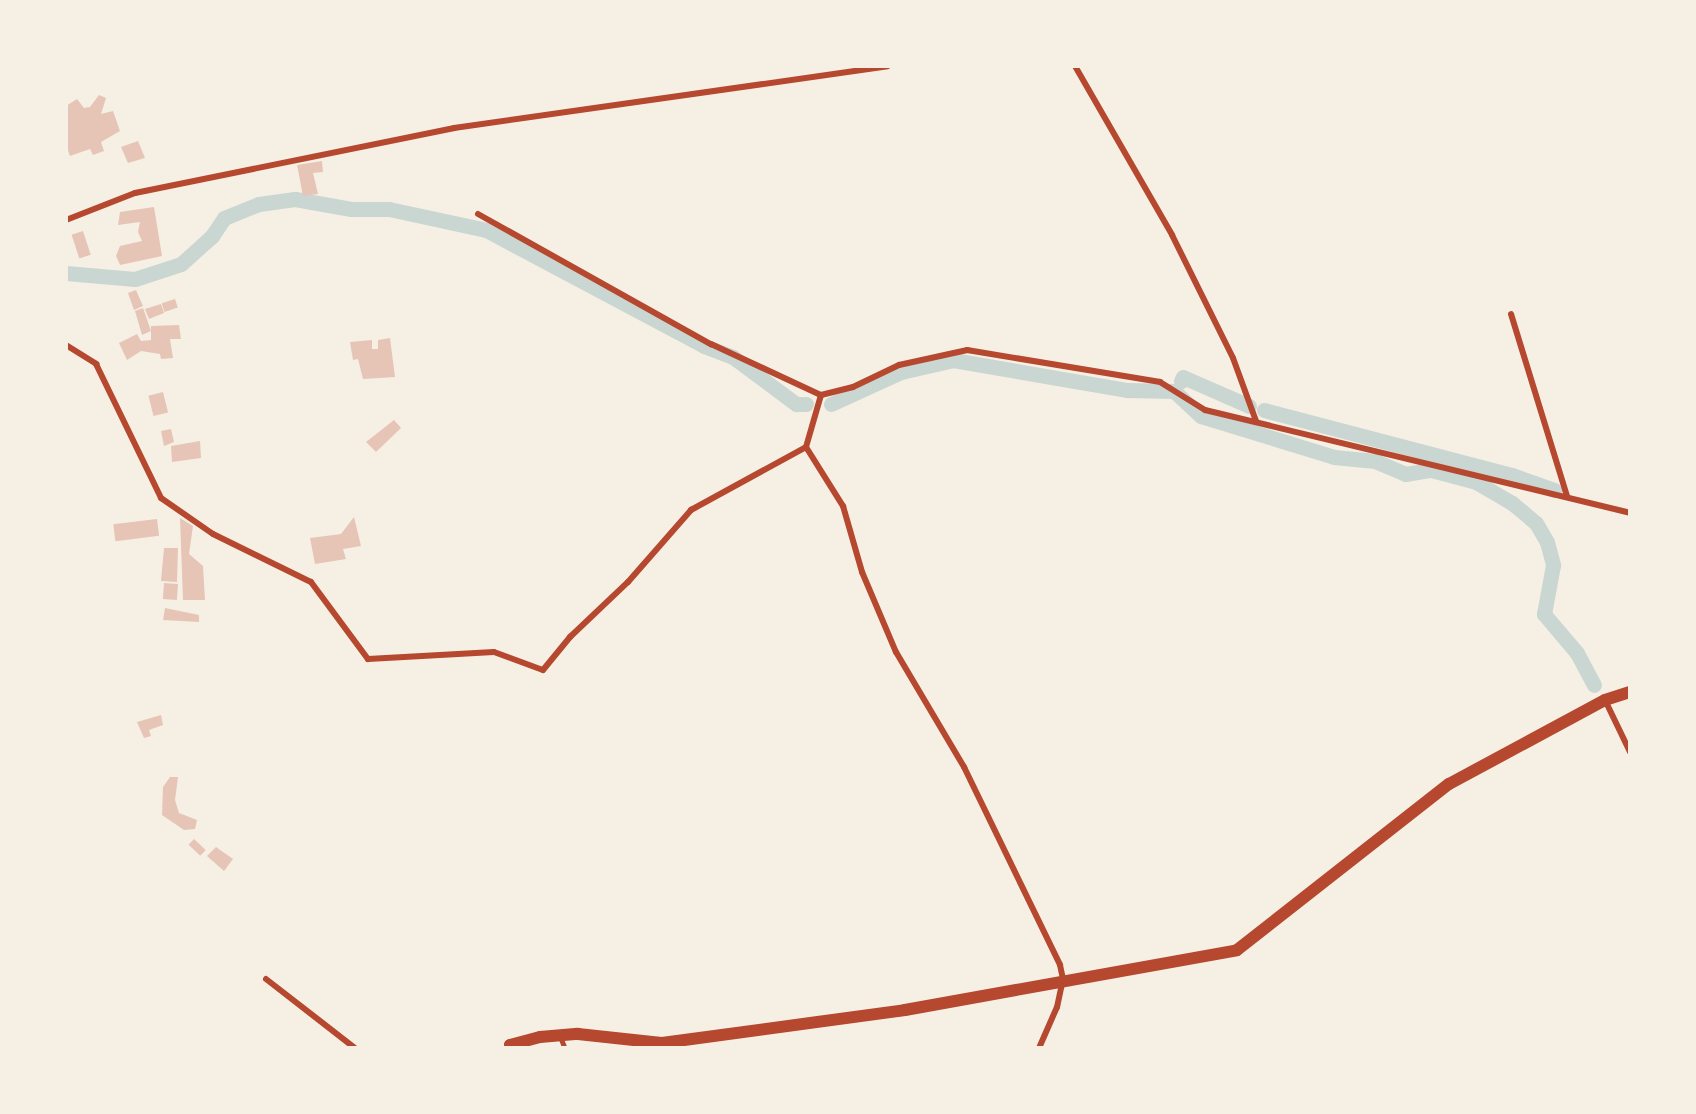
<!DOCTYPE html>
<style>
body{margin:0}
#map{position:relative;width:1696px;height:1114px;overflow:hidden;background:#f6efe4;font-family:"Roboto Condensed",sans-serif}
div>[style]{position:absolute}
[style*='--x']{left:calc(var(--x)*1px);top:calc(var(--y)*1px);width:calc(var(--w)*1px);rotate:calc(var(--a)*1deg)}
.canal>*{height:15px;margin:-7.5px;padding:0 7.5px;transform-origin:7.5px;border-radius:7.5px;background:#c9d6d2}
.building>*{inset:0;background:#e6c5b7;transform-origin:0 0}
.service>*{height:4.5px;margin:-2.25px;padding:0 2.25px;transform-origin:2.25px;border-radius:2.25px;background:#b5482f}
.minor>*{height:6px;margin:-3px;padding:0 3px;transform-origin:3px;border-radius:3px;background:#b5482f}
.secondary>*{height:12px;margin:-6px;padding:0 6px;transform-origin:6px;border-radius:6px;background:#b5482f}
span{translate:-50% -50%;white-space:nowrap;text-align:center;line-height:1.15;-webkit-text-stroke:4.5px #f6efe4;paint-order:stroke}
.frame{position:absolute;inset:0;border:68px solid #f6efe4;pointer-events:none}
</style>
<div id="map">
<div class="canal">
<i style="--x:66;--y:273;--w:69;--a:5"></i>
<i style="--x:135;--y:279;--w:48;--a:-18.1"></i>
<i style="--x:181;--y:264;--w:42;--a:-42.1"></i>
<i style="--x:212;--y:236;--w:22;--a:-56"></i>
<i style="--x:224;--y:218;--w:38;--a:-22"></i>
<i style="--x:259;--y:204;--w:36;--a:-8"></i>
<i style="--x:295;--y:199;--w:57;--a:10.1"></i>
<i style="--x:351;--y:209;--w:38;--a:0"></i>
<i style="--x:389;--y:209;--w:99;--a:12.2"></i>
<i style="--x:486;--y:230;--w:247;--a:28"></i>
<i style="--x:704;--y:346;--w:31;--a:21"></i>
<i style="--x:733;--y:357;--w:79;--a:36.7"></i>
<i style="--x:796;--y:404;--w:10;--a:0"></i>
<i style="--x:1181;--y:381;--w:4;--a:-63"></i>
<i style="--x:1183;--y:377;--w:72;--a:23.7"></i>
<i style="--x:831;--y:404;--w:77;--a:-24.6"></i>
<i style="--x:901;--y:372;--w:53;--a:-13"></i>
<i style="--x:953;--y:360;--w:177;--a:9.8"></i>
<i style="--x:1127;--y:390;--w:47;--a:1.2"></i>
<i style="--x:1174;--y:391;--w:37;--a:43"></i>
<i style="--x:1201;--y:416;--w:139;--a:17.1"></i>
<i style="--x:1334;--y:457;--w:41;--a:5.6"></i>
<i style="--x:1375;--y:461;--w:33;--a:23"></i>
<i style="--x:1405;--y:474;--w:26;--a:-9"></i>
<i style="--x:1431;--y:470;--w:47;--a:14.9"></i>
<i style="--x:1476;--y:482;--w:42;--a:30.3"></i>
<i style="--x:1512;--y:503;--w:31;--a:40"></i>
<i style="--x:1536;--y:523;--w:22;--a:60"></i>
<i style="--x:1547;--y:542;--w:24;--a:75"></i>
<i style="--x:1553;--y:565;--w:50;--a:100.4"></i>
<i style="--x:1544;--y:614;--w:51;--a:49.8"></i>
<i style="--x:1577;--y:653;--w:36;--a:62"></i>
<i style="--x:1264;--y:410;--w:256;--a:14.7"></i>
<i style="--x:1512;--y:475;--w:45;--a:19.7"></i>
</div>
<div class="building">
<i style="clip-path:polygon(99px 95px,106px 98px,101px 114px,113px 111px,120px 131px,101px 142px,104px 151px,93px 155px,90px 149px,70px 156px,66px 145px,66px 106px,77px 99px,84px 108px,90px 107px)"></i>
<i style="clip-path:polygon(138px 141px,145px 158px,128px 163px,121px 147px)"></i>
<i style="clip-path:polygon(322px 161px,323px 172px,313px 173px,318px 194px,303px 196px,297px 165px)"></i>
<i style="clip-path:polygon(154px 207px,162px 256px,120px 265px,116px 256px,120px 246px,142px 241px,138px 232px,140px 222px,118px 225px,120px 212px)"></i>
<i style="left:83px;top:231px;width:25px;height:12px;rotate:72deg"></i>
<i style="clip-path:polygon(136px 290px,143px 306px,134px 310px,128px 293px)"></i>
<i style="left:175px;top:299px;width:9px;height:14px;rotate:72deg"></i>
<i style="clip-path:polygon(161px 304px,164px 313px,149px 319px,145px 309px)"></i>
<i style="clip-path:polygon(143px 308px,151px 331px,151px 326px,179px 325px,181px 339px,170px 339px,173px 358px,161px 359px,160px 354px,141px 351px,127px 360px,119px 343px,137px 334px,141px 341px,151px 340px,151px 331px,142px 335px,135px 311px)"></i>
<i style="clip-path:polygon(390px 338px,395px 377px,363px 379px,358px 359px,353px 360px,350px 342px,372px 340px,372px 349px,378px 349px,378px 340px)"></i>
<i style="left:163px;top:392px;width:21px;height:15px;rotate:76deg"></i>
<i style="clip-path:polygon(394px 420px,401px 428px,376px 452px,366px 442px)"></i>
<i style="clip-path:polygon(171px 429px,174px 442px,164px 446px,161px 431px)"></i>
<i style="clip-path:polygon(200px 441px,201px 458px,172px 462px,171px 446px)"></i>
<i style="clip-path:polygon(354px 517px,361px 546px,343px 549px,346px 559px,315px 564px,310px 538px,341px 534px)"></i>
<i style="clip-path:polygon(180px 518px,193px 526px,189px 554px,203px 566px,205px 600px,183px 600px)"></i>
<i style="left:157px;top:519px;width:17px;height:44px;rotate:83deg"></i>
<i style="clip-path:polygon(164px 548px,178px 548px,177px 582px,161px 581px)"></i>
<i style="left:164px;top:583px;width:14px;height:16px;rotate:4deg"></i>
<i style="clip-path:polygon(165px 608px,199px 615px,199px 622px,163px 620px)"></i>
<i style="clip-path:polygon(161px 715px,163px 725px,149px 730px,151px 736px,144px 738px,137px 722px)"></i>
<i style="clip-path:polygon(170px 777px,178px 777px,175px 800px,179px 813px,197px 820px,195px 829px,184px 830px,162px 815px,163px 787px)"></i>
<i style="left:194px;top:839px;width:16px;height:8px;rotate:43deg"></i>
<i style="clip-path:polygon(216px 847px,233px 859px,224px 871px,207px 856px)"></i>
</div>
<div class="service">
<i style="--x:561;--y:1038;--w:11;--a:68"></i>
</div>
<div class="minor">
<i style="--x:1075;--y:66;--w:195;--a:60.1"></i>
<i style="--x:1172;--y:235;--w:137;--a:63.6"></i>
<i style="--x:1233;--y:358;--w:67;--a:69.9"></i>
<i style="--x:478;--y:214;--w:267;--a:29.2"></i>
<i style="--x:711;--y:344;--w:121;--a:24.9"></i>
<i style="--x:821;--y:395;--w:33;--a:-14"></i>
<i style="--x:853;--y:387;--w:51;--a:-25.6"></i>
<i style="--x:899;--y:365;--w:70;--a:-12.4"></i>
<i style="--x:967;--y:350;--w:196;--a:9.4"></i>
<i style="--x:1160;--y:382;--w:53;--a:31.9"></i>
<i style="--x:1205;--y:410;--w:437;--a:13.6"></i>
<i style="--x:66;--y:220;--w:74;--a:-21.4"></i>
<i style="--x:135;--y:193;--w:326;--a:-11.5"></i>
<i style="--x:454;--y:128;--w:438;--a:-8.1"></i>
<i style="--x:1511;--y:314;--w:190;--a:72.9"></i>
<i style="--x:66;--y:345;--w:36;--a:32"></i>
<i style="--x:96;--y:364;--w:149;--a:64.1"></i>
<i style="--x:161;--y:498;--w:63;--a:34.7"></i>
<i style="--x:213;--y:534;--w:109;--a:26.1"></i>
<i style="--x:311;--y:582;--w:96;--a:53.5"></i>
<i style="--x:368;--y:659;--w:126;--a:-3.2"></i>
<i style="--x:494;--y:652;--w:52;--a:20.2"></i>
<i style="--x:543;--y:670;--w:43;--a:-50.7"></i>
<i style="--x:570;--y:637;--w:80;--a:-43.5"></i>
<i style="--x:628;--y:582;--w:96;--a:-48.8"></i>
<i style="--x:691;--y:510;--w:131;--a:-28.7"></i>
<i style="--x:806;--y:447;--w:54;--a:-73.9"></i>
<i style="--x:806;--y:447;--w:70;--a:57.9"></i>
<i style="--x:843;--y:506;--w:69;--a:73.9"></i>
<i style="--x:862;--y:572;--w:87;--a:67"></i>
<i style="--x:896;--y:652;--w:134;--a:59.4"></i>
<i style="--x:964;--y:767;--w:220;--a:64.1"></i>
<i style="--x:1060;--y:965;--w:14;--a:78"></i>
<i style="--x:1063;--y:979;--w:29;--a:102"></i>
<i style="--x:1057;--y:1007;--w:45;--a:113.7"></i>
<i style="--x:1605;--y:700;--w:58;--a:64.3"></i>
<i style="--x:266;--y:979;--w:113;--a:37.8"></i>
</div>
<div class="secondary">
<i style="--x:510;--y:1048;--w:3;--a:-90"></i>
<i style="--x:510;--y:1045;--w:31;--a:-15"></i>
<i style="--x:540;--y:1037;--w:38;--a:-5"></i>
<i style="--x:578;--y:1034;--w:84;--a:6.1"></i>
<i style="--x:662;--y:1043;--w:245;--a:-7.7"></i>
<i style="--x:905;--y:1010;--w:337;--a:-10.2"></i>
<i style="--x:1237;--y:950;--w:269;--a:-38.1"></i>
<i style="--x:1449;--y:784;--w:177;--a:-28.3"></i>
<i style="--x:1605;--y:700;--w:26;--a:-18"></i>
</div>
<div class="frame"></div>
</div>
